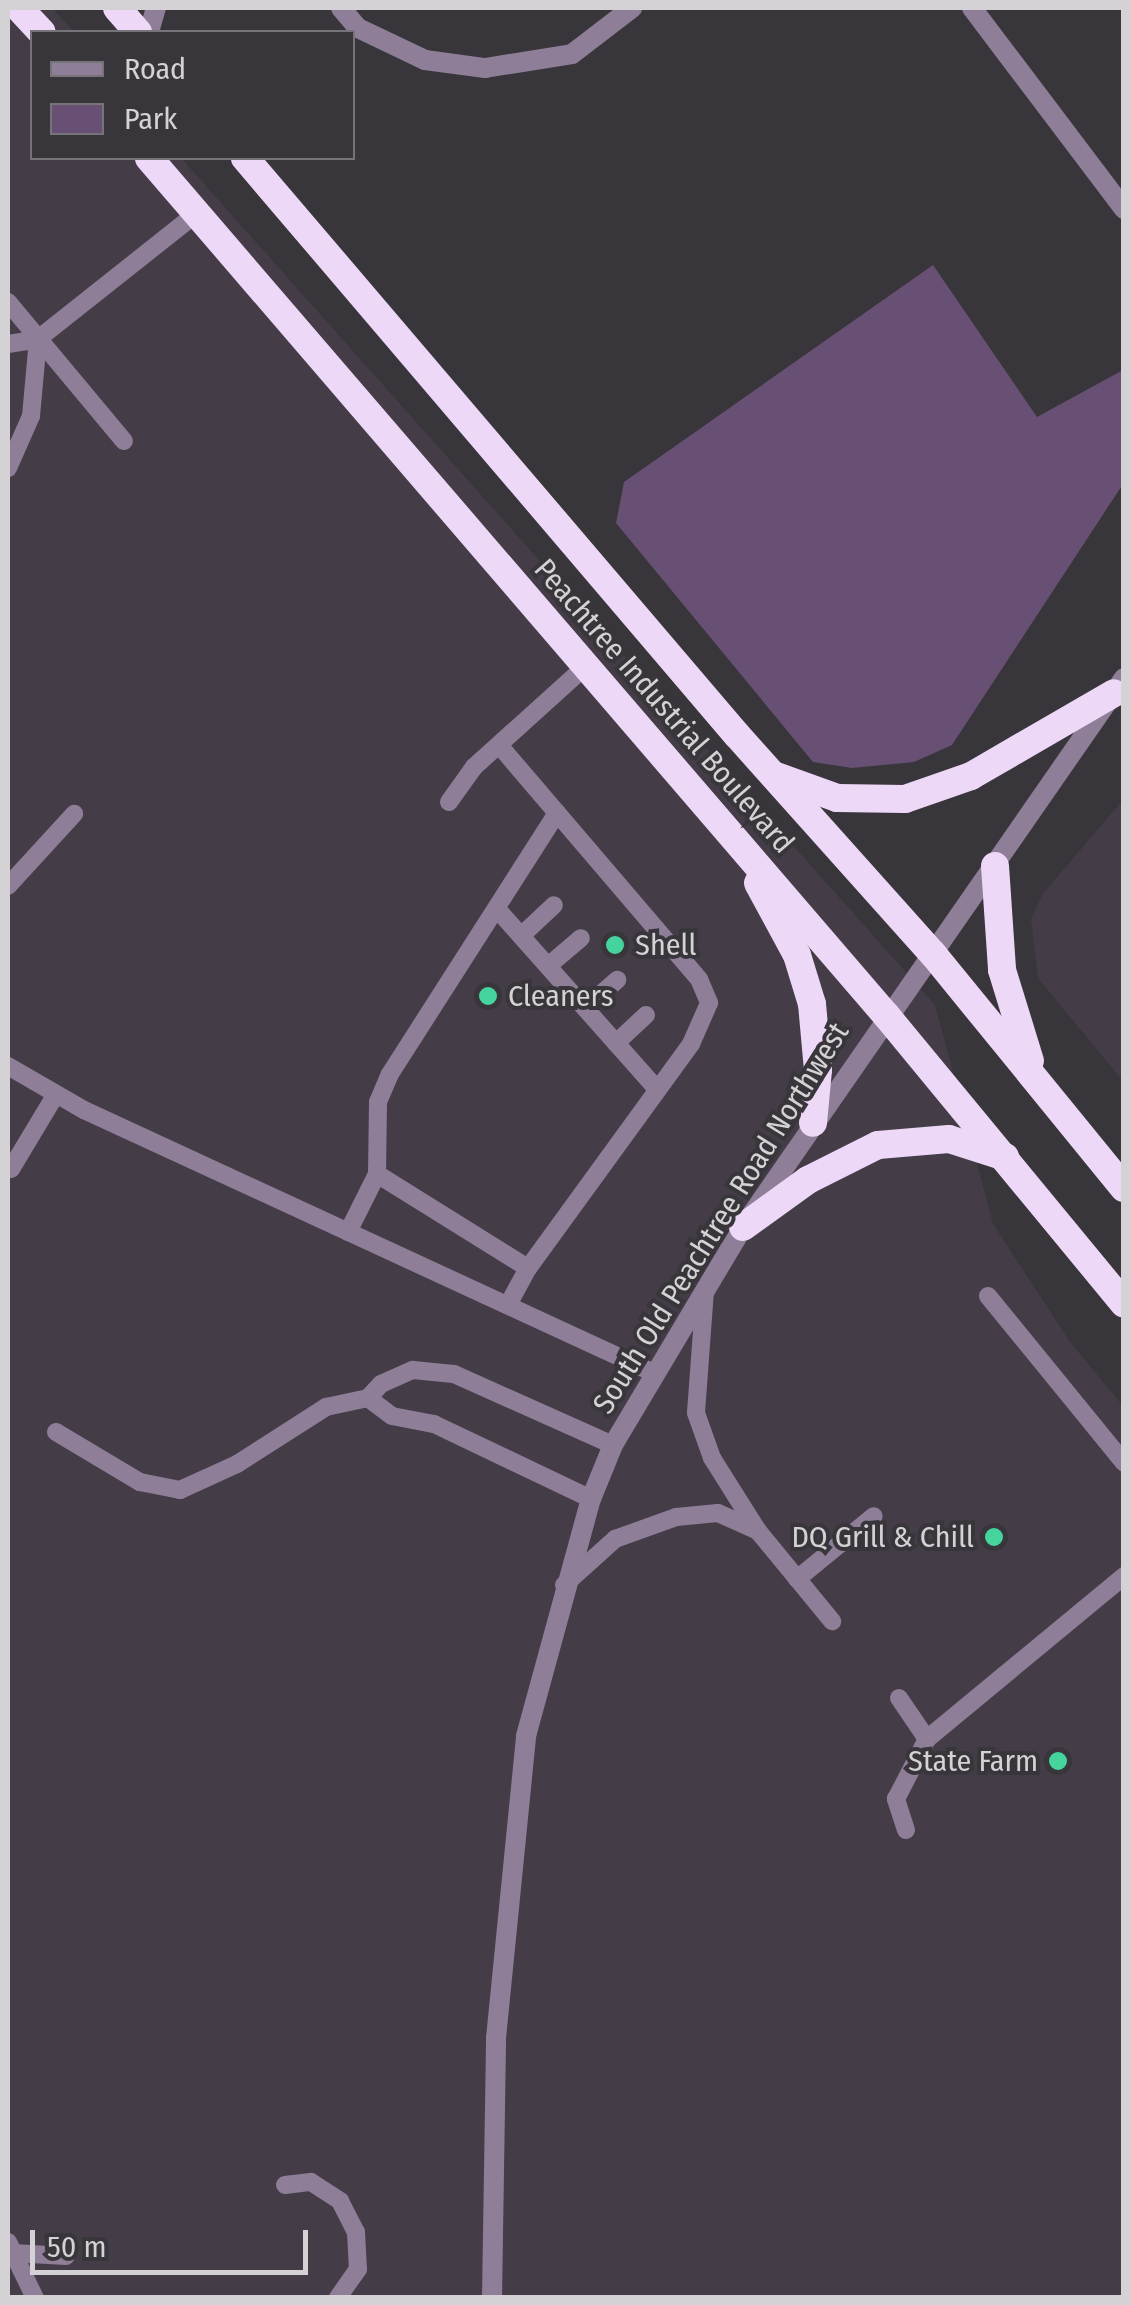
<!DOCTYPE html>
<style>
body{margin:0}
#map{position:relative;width:1131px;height:2305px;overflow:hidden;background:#39363b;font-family:"Fira Sans Condensed",sans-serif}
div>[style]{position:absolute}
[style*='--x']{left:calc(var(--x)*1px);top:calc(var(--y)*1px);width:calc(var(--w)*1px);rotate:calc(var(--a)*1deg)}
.built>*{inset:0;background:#443d48}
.green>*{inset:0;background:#684f74}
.service>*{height:18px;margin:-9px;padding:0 9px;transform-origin:9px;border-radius:9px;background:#8e7e97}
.minor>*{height:20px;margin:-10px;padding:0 10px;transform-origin:10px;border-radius:10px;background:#8e7e97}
.tertiary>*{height:20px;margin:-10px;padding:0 10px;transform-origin:10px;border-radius:10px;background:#8e7e97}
.trunk>*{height:28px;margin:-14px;padding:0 14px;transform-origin:14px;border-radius:14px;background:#eed8f8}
.dots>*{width:28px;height:28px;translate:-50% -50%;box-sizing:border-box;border:5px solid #39363b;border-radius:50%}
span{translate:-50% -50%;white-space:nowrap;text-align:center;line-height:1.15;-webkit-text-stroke:8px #39363b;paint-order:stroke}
.street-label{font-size:30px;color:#d4d2d5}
.poi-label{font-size:30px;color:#d4d2d5}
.left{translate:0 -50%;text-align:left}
.right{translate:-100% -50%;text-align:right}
.frame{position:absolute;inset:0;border:10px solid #d4d2d5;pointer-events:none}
.legend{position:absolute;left:30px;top:30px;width:325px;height:130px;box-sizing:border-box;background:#39363b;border:2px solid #777479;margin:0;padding:12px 18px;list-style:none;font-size:30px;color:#d4d2d5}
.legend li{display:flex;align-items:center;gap:20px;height:50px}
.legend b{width:50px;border:2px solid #777479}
.scale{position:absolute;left:30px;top:2230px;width:278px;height:45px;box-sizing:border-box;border:5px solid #d4d2d5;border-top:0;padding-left:12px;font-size:30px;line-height:35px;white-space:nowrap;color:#d4d2d5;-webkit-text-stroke:8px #39363b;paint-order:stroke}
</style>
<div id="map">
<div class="built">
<i style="clip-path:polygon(8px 8px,52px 8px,74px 32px,32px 32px,32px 158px,181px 158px,935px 1005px,993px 1224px,1070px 1342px,1123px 1406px,1124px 2297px,8px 2298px)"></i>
<i style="clip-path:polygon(1123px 800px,1123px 1081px,1038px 978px,1031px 920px,1042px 895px)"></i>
</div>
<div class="green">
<i style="clip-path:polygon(933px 265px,1037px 417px,1123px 370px,1123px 484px,952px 745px,914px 762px,852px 768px,813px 762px,616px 523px,624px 482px)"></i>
</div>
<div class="service">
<i style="--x:8;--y:302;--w:181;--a:50.2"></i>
<i style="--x:8;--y:344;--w:30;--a:-9"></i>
<i style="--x:38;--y:339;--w:203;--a:-38.4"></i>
<i style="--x:8;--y:468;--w:57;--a:-66.1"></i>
<i style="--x:31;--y:416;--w:77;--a:-84.8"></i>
<i style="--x:499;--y:745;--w:308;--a:49.5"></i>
<i style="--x:699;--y:979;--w:26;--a:67"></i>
<i style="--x:709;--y:1003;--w:45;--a:113.7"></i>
<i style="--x:691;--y:1044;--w:277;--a:126"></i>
<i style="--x:528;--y:1268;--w:42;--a:118.4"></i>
<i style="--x:449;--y:802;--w:43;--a:-54.5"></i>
<i style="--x:474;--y:767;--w:152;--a:-42.1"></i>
<i style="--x:8;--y:886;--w:98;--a:-47.5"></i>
<i style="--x:497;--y:909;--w:239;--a:48.4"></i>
<i style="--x:521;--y:936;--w:45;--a:-43.2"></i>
<i style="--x:548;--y:966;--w:43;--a:-40.3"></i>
<i style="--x:585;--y:1008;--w:43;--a:-41.2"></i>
<i style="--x:616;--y:1043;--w:41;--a:-43"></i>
<i style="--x:8;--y:1066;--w:88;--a:30.1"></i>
<i style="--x:84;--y:1110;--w:628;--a:24.77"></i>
<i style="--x:11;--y:1169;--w:87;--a:-59"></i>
<i style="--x:377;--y:1174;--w:178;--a:31.9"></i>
<i style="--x:348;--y:1232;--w:65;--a:-63.4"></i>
<i style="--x:377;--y:1174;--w:72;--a:-89.2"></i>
<i style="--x:378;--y:1102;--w:30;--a:-67"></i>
<i style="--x:390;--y:1074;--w:310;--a:-57.4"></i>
<i style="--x:705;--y:1290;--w:123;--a:94.2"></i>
<i style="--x:696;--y:1413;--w:48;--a:70.4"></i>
<i style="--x:712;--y:1458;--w:86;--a:57.8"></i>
<i style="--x:758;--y:1531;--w:117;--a:50.6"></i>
<i style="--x:988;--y:1296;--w:215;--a:50.8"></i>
<i style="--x:368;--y:1398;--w:30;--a:37"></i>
<i style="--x:392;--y:1416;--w:43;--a:10.8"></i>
<i style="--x:434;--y:1424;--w:174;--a:25.5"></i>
<i style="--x:56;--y:1432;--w:98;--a:30.8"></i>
<i style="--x:140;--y:1482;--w:41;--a:11.3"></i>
<i style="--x:180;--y:1490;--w:63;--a:-24.5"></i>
<i style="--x:237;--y:1464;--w:106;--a:-32.6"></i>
<i style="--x:326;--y:1407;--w:43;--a:-12.1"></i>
<i style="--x:368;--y:1398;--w:19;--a:-47"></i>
<i style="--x:381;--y:1384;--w:35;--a:-24"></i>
<i style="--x:413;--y:1370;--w:41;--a:5.6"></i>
<i style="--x:454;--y:1374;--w:174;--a:24.1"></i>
<i style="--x:797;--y:1579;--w:99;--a:-39.3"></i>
<i style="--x:564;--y:1585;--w:69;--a:-42"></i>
<i style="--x:615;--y:1539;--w:65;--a:-19.8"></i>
<i style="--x:676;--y:1517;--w:42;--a:-5.4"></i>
<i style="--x:718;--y:1513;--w:44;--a:24.2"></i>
<i style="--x:899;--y:1698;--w:50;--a:55.7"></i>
<i style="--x:927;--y:1739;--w:256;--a:-39.6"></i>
<i style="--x:906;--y:1830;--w:33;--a:-108"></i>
<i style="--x:896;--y:1799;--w:68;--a:-62.7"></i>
<i style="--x:285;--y:2185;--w:26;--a:-7"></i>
<i style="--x:311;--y:2182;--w:35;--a:33"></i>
<i style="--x:340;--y:2201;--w:35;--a:63"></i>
<i style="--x:356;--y:2232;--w:37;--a:87"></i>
<i style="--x:358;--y:2269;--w:35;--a:125"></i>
<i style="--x:8;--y:2242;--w:62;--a:64.3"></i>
<i style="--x:13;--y:2253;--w:53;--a:3.2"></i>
</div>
<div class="minor">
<i style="--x:341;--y:8;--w:26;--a:50"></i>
<i style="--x:358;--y:28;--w:74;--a:25.5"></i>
<i style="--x:425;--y:60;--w:61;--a:7.6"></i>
<i style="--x:485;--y:68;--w:88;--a:-9.1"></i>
<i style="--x:572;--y:54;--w:76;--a:-37.5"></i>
<i style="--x:972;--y:8;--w:252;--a:52.9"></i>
<i style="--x:149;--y:32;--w:25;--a:-74"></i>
</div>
<div class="tertiary">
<i style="--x:492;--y:2298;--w:260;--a:-89.1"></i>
<i style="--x:496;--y:2038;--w:303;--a:-84.3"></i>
<i style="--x:526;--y:1736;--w:246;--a:-74.7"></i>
<i style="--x:591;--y:1499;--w:58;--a:-67.8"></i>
<i style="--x:613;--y:1445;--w:254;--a:-59.2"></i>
<i style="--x:743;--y:1227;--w:668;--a:-55.24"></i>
</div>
<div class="trunk">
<i style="--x:19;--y:8;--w:33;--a:47"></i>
<i style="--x:117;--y:8;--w:32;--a:49"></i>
<i style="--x:149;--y:158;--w:1130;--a:49.31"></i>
<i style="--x:886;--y:1015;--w:374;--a:50.5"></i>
<i style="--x:245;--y:158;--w:758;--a:49.55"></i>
<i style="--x:737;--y:735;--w:294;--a:48.2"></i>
<i style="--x:933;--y:954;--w:302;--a:50.8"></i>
<i style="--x:776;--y:776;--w:65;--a:19.8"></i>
<i style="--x:837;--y:798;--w:68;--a:0.8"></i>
<i style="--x:905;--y:799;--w:70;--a:-19.2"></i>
<i style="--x:971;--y:776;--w:165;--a:-30.1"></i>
<i style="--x:995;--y:866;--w:104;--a:86.1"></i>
<i style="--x:1002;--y:970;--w:95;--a:72.9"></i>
<i style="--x:758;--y:883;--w:82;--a:61.6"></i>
<i style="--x:797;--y:955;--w:51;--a:73"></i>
<i style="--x:812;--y:1004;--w:66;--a:84.8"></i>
<i style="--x:818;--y:1070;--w:53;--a:95.4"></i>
<i style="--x:743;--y:1227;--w:80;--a:-35.9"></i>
<i style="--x:808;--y:1180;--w:78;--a:-26.6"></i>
<i style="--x:878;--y:1145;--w:71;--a:-4.8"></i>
<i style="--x:949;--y:1139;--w:59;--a:17.8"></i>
</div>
<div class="dots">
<i style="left:615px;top:945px;background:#45d49e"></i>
<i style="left:488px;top:996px;background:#45d49e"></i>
<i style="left:994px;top:1537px;background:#45d49e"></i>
<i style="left:1058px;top:1761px;background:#45d49e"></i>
</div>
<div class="street-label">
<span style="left:664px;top:706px;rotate:49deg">Peachtree Industrial Boulevard</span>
<span style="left:721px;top:1218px;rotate:-58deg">South Old Peachtree Road Northwest</span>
</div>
<div class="poi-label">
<span class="left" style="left:635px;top:945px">Shell</span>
<span class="left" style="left:508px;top:996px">Cleaners</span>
<span class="right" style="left:974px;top:1537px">DQ Grill &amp; Chill</span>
<span class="right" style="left:1038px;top:1761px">State Farm</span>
</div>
<div class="frame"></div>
<ul class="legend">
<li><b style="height:12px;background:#8e7e97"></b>Road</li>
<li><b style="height:28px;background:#684f74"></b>Park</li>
</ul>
<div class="scale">50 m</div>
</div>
